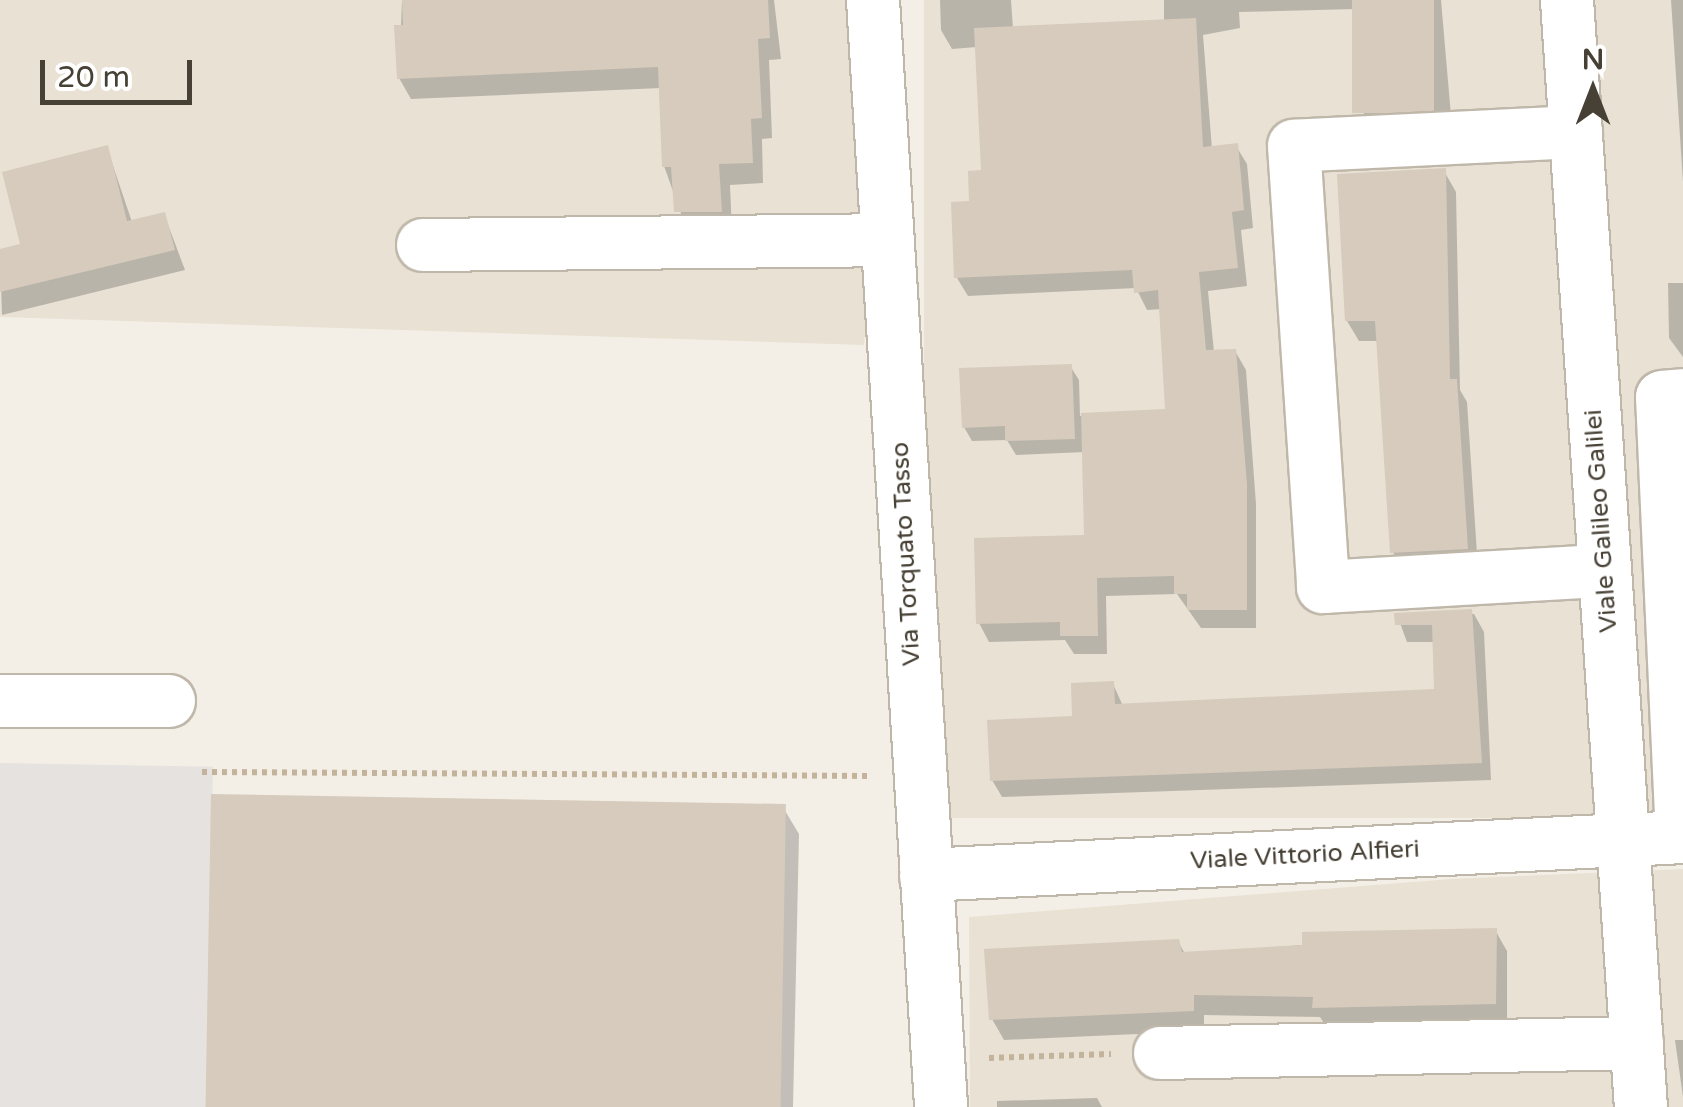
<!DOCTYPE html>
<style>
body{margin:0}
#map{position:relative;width:1683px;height:1107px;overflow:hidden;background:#f4efe6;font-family:"Varela Round",sans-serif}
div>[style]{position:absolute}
.residential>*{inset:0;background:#e8e1d4;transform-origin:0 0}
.parking>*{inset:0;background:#e5e2df;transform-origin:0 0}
.shadow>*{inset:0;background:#0003}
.building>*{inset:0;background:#d6cbbc;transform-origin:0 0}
.path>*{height:6px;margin-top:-3px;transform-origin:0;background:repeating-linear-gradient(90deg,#c2b39a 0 5px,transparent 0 10px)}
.roads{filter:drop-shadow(2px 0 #bfb7a9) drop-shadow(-2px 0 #bfb7a9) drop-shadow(0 2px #bfb7a9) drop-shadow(0 -2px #bfb7a9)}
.minor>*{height:52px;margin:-26px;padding:0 26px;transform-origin:26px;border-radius:26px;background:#fff}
span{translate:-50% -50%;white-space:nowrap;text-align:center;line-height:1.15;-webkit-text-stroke:8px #fff;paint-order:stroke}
.street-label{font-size:25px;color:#474035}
.north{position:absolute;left:1543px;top:40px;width:100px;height:100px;-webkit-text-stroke:8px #fff;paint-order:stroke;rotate:0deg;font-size:28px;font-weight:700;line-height:40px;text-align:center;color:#474035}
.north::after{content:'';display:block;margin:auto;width:35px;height:45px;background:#474035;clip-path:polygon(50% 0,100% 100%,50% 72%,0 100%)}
.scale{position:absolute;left:40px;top:60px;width:152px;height:45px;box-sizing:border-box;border:5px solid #474035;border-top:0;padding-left:12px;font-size:30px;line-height:35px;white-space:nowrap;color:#474035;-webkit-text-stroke:8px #fff;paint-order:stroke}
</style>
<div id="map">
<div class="residential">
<div style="clip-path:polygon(0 0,848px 0,870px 265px,864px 345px,0 317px)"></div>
<div style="left:924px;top:0;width:759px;height:818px"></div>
<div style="clip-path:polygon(1683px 869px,1683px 1107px,970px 1107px,969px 917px,1451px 879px)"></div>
</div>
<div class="parking">
<div style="left:0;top:763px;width:213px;height:344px;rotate:1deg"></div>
</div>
<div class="shadow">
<div style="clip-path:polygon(402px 0,774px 0,781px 59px,769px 60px,772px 138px,762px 139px,763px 183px,730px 185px,732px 232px,688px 233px,664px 166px,661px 88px,411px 99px,399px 78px)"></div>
<div style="clip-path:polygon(940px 0,1011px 0,1013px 29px,1164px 22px,1164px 0,1441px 0,1452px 127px,1374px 131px,1363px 112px,1355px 9px,1239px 12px,1240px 28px,1203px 35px,1212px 149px,1236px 146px,1247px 164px,1253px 228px,1241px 230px,1247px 286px,1208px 291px,1214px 352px,1235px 351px,1246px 370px,1256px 504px,1256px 628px,1201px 628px,1177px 594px,1106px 596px,1107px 654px,1074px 654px,1065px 640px,989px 642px,979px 623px,1087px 538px,1085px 452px,1016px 455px,1007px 440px,972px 441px,964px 427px,1070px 366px,1079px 380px,1080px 416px,1168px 412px,1162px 309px,1147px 310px,1136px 288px,968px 296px,957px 278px,984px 173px,977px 47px,952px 49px,941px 30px)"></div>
<div style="clip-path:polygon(1671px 0,1683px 0,1683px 182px)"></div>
<div style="clip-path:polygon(107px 148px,132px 222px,164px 214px,185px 270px,2px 315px,0 252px,23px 246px)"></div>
<div style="clip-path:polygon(1444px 171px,1456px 192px,1460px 390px,1467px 402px,1478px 569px,1405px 573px,1393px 552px,1378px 341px,1359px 341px,1347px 321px)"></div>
<div style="clip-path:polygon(1668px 283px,1683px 283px,1683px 357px,1669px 338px)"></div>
<div style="clip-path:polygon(1474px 614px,1484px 632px,1491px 780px,1002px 797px,992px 780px,1113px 684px,1123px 706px,1436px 692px,1435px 642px,1407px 642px,1397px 615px)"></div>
<div style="clip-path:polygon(784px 809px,799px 834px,793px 1107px,207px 1107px)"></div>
<div style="clip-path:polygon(1495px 930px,1507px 951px,1507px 1024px,1327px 1028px,1320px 1017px,1204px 1015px,1204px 1031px,1004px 1040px,992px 1019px,1178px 941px,1185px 954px)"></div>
<div style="clip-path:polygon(1675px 1040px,1683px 1040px,1683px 1097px)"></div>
<div style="clip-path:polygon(1097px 1098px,1102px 1107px,997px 1107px,997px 1101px)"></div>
</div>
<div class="building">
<div style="clip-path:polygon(402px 0,768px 0,770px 38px,758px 39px,762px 118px,751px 119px,753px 163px,719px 164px,722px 212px,674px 212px,671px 167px,662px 167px,658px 67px,397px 79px,394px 25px,403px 25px)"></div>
<div style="left:1352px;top:0;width:82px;height:113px"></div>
<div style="clip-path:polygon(1196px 18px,1203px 147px,1238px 143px,1244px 210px,1232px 212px,1238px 268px,1199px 272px,1206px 350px,1236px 349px,1247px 484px,1247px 610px,1187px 610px,1187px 594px,1174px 594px,1174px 576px,1097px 578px,1098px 636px,1060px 636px,1060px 622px,976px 624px,974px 538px,1084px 535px,1081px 413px,1165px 409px,1158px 290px,1134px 293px,1132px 270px,954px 278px,951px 202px,969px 201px,968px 171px,981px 170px,974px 28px)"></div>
<div style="clip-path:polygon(108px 145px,127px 221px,165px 212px,175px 250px,0 292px,0 249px,20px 244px,2px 172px)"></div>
<div style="clip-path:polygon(1446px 168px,1450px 379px,1457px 379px,1468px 549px,1390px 553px,1375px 321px,1345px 321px,1337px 174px)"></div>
<div style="clip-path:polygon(1072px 364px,1075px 439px,1005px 441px,1005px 426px,962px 428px,959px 368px)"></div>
<div style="clip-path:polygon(1472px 609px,1482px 763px,990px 781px,987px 720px,1072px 716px,1071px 683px,1114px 681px,1115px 704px,1434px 689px,1432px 625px,1395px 625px,1394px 613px)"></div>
<div style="left:211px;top:794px;width:575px;height:313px;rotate:1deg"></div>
<div style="clip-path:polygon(1497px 928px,1496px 1004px,1312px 1008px,1313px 997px,1194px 995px,1194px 1011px,989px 1020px,984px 949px,1179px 939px,1182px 952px,1302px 945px,1302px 932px)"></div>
</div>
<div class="path">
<div style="left:202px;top:772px;width:668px;rotate:0.34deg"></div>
<div style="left:989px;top:1058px;width:122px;rotate:-1.9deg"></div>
</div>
<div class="roads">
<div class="minor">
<div style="left:873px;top:0;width:1109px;rotate:86.48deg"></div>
<div style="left:1567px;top:0;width:1109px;rotate:86.18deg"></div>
<div style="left:1576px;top:132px;width:282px;rotate:177.2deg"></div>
<div style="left:1294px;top:146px;width:442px;rotate:86.2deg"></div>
<div style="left:1323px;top:587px;width:281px;rotate:-3.3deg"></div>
<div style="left:423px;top:245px;width:464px;rotate:-0.6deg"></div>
<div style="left:0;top:701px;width:169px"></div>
<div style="left:1682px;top:837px;width:440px;rotate:-92.6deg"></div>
<div style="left:1662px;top:397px;width:21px;rotate:-5deg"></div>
<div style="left:926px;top:875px;width:758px;rotate:-2.87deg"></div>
<div style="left:1160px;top:1053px;width:477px;rotate:-1.2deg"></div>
</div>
</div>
<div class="street-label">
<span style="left:1601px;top:521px;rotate:-94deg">Viale Galileo Galilei</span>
<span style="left:906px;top:554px;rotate:-93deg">Via Torquato Tasso</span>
<span style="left:1305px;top:855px;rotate:-3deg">Viale Vittorio Alfieri</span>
</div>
<div class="north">N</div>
<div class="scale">20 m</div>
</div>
